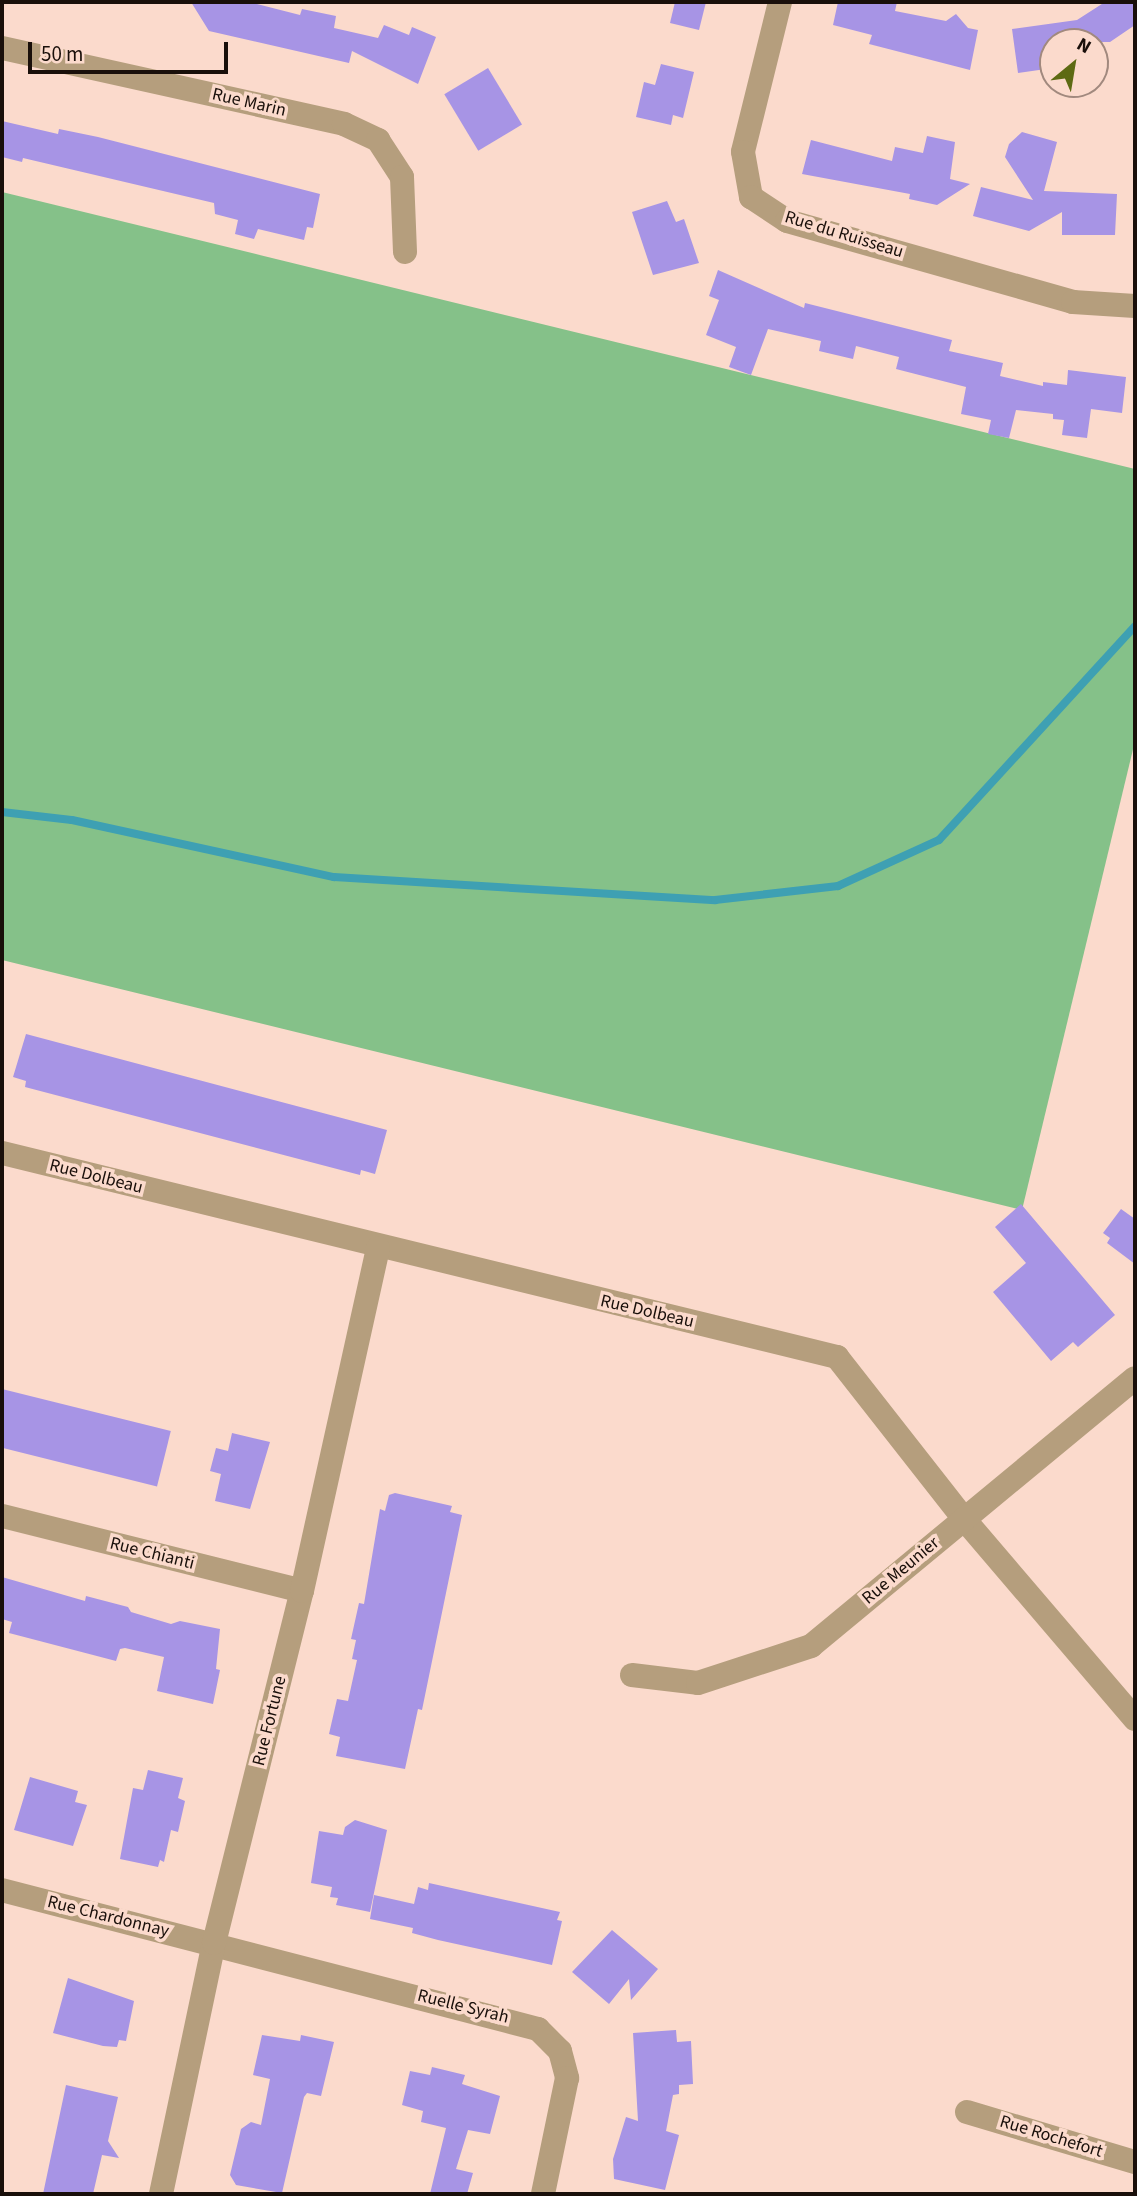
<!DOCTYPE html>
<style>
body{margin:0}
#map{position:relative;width:1137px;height:2196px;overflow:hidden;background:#fbdacc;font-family:"Source Sans 3",sans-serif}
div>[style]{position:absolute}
.green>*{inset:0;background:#85c189}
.stream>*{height:8px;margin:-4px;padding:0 4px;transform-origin:4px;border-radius:4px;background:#3ea0b3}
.building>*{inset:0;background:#a794e5;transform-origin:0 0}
.street>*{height:24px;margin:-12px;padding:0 12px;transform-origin:12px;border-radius:12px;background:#b59e7d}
span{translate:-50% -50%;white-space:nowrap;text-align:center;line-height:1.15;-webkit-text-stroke:7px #fbdacc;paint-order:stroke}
.street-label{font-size:18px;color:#190f0a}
.frame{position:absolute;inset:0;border:4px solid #190f0a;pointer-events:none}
.north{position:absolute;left:1039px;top:28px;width:70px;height:70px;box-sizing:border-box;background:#fbdacc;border:2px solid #a1897e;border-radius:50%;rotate:30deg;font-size:19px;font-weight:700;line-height:28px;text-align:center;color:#190f0a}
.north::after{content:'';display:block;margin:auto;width:24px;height:32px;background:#5d6a13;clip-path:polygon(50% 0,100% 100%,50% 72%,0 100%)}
.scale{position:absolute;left:28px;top:42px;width:200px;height:32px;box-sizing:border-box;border:4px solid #190f0a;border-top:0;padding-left:9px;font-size:21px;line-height:24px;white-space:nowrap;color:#190f0a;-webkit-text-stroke:5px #fbdacc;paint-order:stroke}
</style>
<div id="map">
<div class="green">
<div style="clip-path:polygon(2px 192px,1135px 469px,1135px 741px,1022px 1210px,2px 960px)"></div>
</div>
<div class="stream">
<div style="left:2px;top:812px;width:70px;rotate:6.5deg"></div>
<div style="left:72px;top:820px;width:268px;rotate:12.3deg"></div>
<div style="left:334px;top:877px;width:382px;rotate:3.5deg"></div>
<div style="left:715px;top:900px;width:124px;rotate:-6.5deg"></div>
<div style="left:838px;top:886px;width:111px;rotate:-24.5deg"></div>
<div style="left:939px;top:840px;width:290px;rotate:-47.5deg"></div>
</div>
<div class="building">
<div style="clip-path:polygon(191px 2px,249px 2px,300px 15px,302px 9px,336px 16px,334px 28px,378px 38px,384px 25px,409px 35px,412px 27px,436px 37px,418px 84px,352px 51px,349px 63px,209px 31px)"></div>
<div style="clip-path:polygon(675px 2px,706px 2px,699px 30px,670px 23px)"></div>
<div style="clip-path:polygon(838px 2px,897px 2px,895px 11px,946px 21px,956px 14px,968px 28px,978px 30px,970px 70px,869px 44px,872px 35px,833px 25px)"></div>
<div style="clip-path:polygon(1105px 2px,1135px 2px,1135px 25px,1110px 42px,1053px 42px,1053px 68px,1018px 73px,1012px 29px,1077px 20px)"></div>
<div style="clip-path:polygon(661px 64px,694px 72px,683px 118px,673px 115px,671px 125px,636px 117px,644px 82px,655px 85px)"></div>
<div style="left:488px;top:68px;width:66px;height:51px;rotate:59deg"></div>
<div style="clip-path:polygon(2px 121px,58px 134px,59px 129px,98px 137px,320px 194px,313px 228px,307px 227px,304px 240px,258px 229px,254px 239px,235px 234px,238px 220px,215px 214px,214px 203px,23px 158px,22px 162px,2px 157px)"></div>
<div style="clip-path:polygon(1022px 132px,1057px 142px,1044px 191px,1117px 194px,1115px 235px,1062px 235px,1062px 212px,1029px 231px,973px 216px,981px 187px,1033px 200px,1005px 157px,1009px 144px)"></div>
<div style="clip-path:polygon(927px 136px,955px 142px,950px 179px,970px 184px,937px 205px,909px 199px,910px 194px,802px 174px,811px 140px,892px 161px,895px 147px,923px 153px)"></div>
<div style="clip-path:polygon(667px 201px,676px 222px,684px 219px,699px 263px,653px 275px,632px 212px)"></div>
<div style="clip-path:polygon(718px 270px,804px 308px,805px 303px,952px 340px,949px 351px,1003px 363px,1000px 376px,1043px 386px,1043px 382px,1067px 385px,1068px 370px,1126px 377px,1122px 413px,1091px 409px,1087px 438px,1062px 435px,1064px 420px,1053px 419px,1053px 414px,1016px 410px,1009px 438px,988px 434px,991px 420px,961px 414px,966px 387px,896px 369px,899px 357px,856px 346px,853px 359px,819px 351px,821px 341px,768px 329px,751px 375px,729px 367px,736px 347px,706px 335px,719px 300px,709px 296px)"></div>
<div style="clip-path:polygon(26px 1034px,387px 1130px,375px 1174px,361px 1170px,360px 1175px,25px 1087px,26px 1081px,13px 1077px)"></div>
<div style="clip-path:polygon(1021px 1204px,1115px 1315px,1078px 1347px,1073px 1342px,1051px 1361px,993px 1292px,1026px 1263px,995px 1227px)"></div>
<div style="clip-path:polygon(1121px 1209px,1135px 1219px,1135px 1264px,1107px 1243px,1110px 1238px,1103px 1233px)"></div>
<div style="left:2px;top:1389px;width:174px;height:57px;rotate:14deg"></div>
<div style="clip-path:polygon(232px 1433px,270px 1442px,250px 1509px,215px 1501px,221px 1474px,210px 1471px,216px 1448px,228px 1451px)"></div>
<div style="clip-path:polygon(395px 1493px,452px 1506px,450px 1512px,462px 1515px,422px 1710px,418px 1709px,405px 1769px,336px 1756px,340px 1737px,329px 1734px,337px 1699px,348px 1701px,357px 1660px,352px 1659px,356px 1640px,351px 1639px,359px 1603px,364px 1604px,380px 1509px,385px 1511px,389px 1495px)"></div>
<div style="clip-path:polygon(2px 1577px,85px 1601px,86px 1596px,128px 1607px,131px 1612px,171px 1624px,180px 1621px,220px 1629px,216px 1669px,220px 1670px,213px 1704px,157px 1691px,164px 1657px,125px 1648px,120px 1649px,116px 1661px,9px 1633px,12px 1622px,2px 1619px)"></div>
<div style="clip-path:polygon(148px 1770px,183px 1778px,178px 1798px,185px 1801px,178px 1832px,171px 1830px,164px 1862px,160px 1860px,158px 1867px,120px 1859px,133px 1788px,143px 1790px)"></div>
<div style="clip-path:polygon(30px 1777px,78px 1791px,75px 1802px,87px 1805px,73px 1846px,14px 1830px)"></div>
<div style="clip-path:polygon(355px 1820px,387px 1830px,370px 1912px,336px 1905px,338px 1898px,330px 1897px,332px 1887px,311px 1883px,319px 1831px,343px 1835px,345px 1827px)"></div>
<div style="clip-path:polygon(429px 1883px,560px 1912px,557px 1920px,562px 1921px,552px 1965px,438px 1940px,412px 1933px,413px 1928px,370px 1919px,374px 1895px,414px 1904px,418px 1887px,428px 1890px)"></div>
<div style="clip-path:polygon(612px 1930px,658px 1969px,631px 2000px,629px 1979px,609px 2004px,572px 1972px)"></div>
<div style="clip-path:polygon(68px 1978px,134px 2001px,126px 2041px,119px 2040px,117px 2047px,103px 2046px,53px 2033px)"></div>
<div style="clip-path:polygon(676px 2030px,677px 2042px,691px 2041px,693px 2084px,679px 2085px,679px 2094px,673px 2095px,666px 2131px,679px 2135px,665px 2190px,614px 2179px,613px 2159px,626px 2117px,638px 2121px,633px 2033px)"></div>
<div style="clip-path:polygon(262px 2035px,300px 2041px,301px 2035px,334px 2042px,321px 2096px,307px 2093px,304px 2097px,282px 2193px,236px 2185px,230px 2175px,241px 2129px,251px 2122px,261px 2125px,270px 2079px,253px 2075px)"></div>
<div style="clip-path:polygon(432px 2067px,465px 2075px,462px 2084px,500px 2096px,490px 2134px,468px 2130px,456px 2169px,473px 2173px,467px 2194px,430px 2194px,446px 2128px,421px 2122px,423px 2111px,402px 2105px,410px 2071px,430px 2075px)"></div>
<div style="clip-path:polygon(66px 2085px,118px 2097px,108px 2141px,119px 2158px,102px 2155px,93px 2194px,43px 2194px)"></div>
</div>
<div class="street">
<div style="left:780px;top:2px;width:154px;rotate:103.9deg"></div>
<div style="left:743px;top:152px;width:46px;rotate:79.9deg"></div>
<div style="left:751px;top:197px;width:43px;rotate:33.7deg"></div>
<div style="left:787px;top:221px;width:297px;rotate:15.8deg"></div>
<div style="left:1073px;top:302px;width:62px;rotate:3.7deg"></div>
<div style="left:2px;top:48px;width:350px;rotate:12.5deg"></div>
<div style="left:344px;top:124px;width:38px;rotate:25deg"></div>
<div style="left:378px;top:140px;width:44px;rotate:57deg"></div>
<div style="left:402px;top:177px;width:75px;rotate:87.7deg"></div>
<div style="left:2px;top:1153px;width:860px;rotate:13.73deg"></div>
<div style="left:837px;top:1357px;width:206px;rotate:51.9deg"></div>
<div style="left:964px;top:1519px;width:263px;rotate:49.5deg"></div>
<div style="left:2px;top:1516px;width:309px;rotate:14deg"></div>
<div style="left:632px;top:1675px;width:66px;rotate:6.9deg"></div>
<div style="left:698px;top:1683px;width:119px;rotate:-18.1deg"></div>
<div style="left:811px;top:1646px;width:420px;rotate:-39.6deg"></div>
<div style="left:2px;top:1890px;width:554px;rotate:14.54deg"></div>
<div style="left:538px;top:2029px;width:31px;rotate:45deg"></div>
<div style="left:560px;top:2051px;width:28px;rotate:75deg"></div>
<div style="left:567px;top:2078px;width:118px;rotate:101.7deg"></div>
<div style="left:967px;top:2112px;width:175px;rotate:16.6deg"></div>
<div style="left:161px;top:2194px;width:257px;rotate:-78.1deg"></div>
<div style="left:214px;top:1943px;width:363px;rotate:-76deg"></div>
<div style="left:302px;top:1591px;width:351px;rotate:-77.5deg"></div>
</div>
<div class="street-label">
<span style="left:249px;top:103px;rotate:13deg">Rue Marin</span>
<span style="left:844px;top:235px;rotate:17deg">Rue du Ruisseau</span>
<span style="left:96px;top:1177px;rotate:14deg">Rue Dolbeau</span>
<span style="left:647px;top:1312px;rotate:13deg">Rue Dolbeau</span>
<span style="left:152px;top:1554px;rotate:14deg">Rue Chianti</span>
<span style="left:901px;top:1571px;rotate:-40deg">Rue Meunier</span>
<span style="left:270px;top:1721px;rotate:-76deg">Rue Fortune</span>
<span style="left:108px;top:1917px;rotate:14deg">Rue Chardonnay</span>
<span style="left:463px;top:2007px;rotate:14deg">Ruelle Syrah</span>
<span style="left:1051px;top:2137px;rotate:17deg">Rue Rochefort</span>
</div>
<div class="frame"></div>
<div class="north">N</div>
<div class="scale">50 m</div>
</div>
